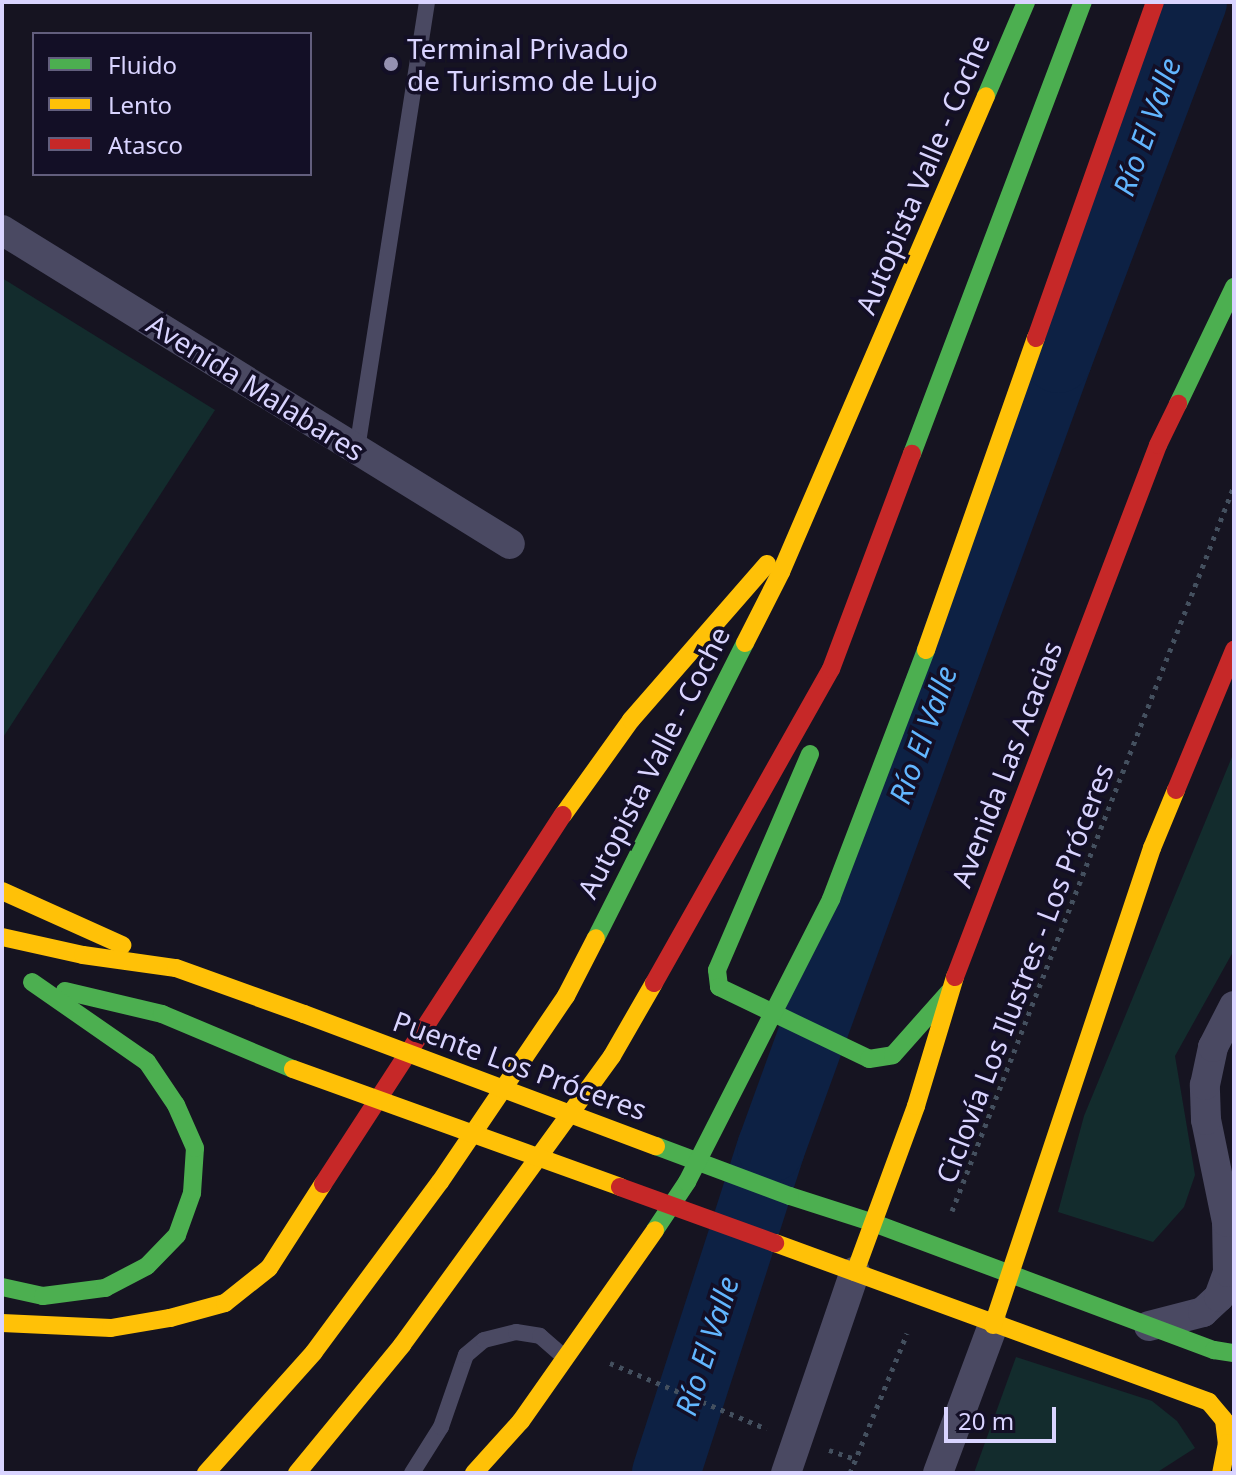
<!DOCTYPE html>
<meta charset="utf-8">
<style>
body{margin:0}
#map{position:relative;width:1236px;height:1475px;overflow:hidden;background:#161421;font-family:"Noto Sans",sans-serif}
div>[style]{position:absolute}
.green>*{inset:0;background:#132c2d}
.river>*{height:68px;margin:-34px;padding:0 34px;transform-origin:34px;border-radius:34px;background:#0d2144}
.path>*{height:5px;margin-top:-2.5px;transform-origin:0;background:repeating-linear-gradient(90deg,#44505f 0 4px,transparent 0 10px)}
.lane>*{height:16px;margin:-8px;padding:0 8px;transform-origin:8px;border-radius:8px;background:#4a4962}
.street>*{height:30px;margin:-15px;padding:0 15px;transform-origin:15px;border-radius:15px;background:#4a4962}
.fast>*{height:18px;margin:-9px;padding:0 9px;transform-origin:9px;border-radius:9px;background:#4caf50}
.slow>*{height:18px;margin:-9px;padding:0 9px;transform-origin:9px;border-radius:9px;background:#ffc107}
.jam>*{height:18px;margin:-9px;padding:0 9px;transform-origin:9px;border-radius:9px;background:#c62828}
.fast-bridge>*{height:18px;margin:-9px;padding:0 9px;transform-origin:9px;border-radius:9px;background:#4caf50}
.slow-bridge>*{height:18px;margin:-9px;padding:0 9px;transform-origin:9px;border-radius:9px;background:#ffc107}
.jam-bridge>*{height:18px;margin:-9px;padding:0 9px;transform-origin:9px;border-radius:9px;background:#c62828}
.dots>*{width:22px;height:22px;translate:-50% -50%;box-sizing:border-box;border:4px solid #130f26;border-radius:50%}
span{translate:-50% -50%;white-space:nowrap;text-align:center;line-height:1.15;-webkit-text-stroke:7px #130f26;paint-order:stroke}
.poi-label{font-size:28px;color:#d9d4ff}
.left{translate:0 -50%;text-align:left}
.street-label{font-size:28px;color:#d9d4ff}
.water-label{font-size:30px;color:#62b6ff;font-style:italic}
.frame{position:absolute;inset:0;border:4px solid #d9d4ff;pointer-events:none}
.legend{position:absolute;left:32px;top:32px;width:280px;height:144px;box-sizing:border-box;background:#130f26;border:2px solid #625e7d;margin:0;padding:10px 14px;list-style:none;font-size:24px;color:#d9d4ff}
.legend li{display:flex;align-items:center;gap:16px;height:40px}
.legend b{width:40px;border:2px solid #625e7d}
.scale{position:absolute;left:944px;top:1407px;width:112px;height:36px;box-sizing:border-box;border:4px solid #d9d4ff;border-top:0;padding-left:10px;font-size:24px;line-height:28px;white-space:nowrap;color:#d9d4ff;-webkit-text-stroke:6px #130f26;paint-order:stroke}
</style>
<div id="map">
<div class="green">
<div style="clip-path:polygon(2px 278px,215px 410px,2px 739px)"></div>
<div style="clip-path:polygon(1234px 752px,1234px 950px,1175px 1056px,1195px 1175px,1184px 1207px,1153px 1242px,1058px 1212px,1084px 1116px)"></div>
<div style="clip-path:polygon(1016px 1357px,1152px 1401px,1177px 1421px,1195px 1448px,1156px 1473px,974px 1473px)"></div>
</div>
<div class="river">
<div style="left:666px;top:1473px;width:342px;rotate:-72.1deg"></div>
<div style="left:771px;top:1148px;width:840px;rotate:-70.01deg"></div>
<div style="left:1058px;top:359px;width:382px;rotate:-69.3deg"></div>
</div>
<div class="path">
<div style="left:952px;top:1211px;width:778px;rotate:-68.75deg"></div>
<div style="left:610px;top:1363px;width:170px;rotate:22.8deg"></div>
<div style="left:829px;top:1450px;width:28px;rotate:19deg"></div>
<div style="left:850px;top:1473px;width:151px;rotate:-67.8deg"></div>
</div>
<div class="lane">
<div style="left:357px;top:449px;width:452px;rotate:-81.1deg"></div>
<div style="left:412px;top:1473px;width:54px;rotate:-57.8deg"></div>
<div style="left:441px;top:1427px;width:76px;rotate:-70.9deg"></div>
<div style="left:466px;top:1355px;width:23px;rotate:-40deg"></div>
<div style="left:484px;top:1340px;width:33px;rotate:-14deg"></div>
<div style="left:516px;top:1332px;width:24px;rotate:9deg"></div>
<div style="left:540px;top:1336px;width:30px;rotate:41deg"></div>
</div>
<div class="street">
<div style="left:2px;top:230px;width:597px;rotate:31.72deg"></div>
<div style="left:1149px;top:1326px;width:56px;rotate:-14.5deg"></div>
<div style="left:1203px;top:1312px;width:22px;rotate:-43deg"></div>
<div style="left:1219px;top:1297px;width:27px;rotate:-70deg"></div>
<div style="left:1228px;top:1272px;width:50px;rotate:-91.1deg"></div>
<div style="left:1227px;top:1222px;width:104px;rotate:-101.6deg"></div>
<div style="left:1206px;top:1120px;width:35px;rotate:-92deg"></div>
<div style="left:1205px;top:1085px;width:39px;rotate:-78deg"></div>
<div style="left:1213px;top:1047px;width:46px;rotate:-62.9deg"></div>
<div style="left:786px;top:1473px;width:213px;rotate:-71.1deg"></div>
<div style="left:938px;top:1473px;width:158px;rotate:-69.6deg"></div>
</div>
<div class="fast">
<div style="left:986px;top:96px;width:102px;rotate:-66.9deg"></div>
<div style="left:1178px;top:404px;width:130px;rotate:-64.4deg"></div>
<div style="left:912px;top:454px;width:483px;rotate:-69.3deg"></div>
<div style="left:810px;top:754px;width:235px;rotate:113.3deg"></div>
<div style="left:717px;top:970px;width:17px;rotate:83deg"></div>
<div style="left:719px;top:987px;width:166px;rotate:25.6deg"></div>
<div style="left:869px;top:1059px;width:24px;rotate:-9deg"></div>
<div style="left:893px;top:1055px;width:84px;rotate:-48.4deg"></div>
<div style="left:596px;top:938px;width:330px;rotate:-63.2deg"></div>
<div style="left:65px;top:991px;width:100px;rotate:13.3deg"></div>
<div style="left:162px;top:1014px;width:142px;rotate:22.8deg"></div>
<div style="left:790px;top:1196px;width:85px;rotate:17.8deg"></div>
<div style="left:871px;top:1222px;width:366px;rotate:20.5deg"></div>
<div style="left:1214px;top:1350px;width:20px;rotate:9deg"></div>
<div style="left:2px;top:1287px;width:42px;rotate:12.4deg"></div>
<div style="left:43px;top:1296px;width:63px;rotate:-7.4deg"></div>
<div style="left:105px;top:1288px;width:47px;rotate:-27.6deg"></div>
<div style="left:147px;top:1266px;width:43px;rotate:-45.9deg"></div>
<div style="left:177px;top:1235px;width:45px;rotate:-70.3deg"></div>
<div style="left:192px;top:1193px;width:45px;rotate:-86.2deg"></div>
<div style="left:195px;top:1148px;width:47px;rotate:-113.8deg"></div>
<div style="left:176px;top:1105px;width:52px;rotate:-124deg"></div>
<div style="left:147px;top:1062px;width:140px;rotate:-145.2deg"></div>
</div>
<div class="slow">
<div style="left:745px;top:643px;width:80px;rotate:-63.1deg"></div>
<div style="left:781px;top:572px;width:518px;rotate:-66.7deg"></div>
<div style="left:563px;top:815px;width:117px;rotate:-54.4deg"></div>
<div style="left:631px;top:720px;width:207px;rotate:-48.9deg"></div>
<div style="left:2px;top:891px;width:132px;rotate:24.2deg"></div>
<div style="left:2px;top:937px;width:83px;rotate:12.5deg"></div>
<div style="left:83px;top:955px;width:94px;rotate:8deg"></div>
<div style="left:176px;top:968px;width:136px;rotate:19.8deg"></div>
<div style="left:775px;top:1243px;width:462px;rotate:20.1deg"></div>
<div style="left:1209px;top:1402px;width:23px;rotate:50deg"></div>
<div style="left:1224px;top:1420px;width:23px;rotate:83deg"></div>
<div style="left:1227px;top:1443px;width:31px;rotate:101deg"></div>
<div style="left:855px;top:1272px;width:177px;rotate:-69.8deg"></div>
<div style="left:916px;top:1106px;width:135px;rotate:-73.2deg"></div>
<div style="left:2px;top:1323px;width:109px;rotate:2.6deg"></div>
<div style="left:111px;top:1328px;width:60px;rotate:-9.6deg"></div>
<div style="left:170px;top:1318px;width:57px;rotate:-15.3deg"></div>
<div style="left:225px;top:1303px;width:56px;rotate:-38.5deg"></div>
<div style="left:269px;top:1268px;width:100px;rotate:-57.3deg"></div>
<div style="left:993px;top:1325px;width:503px;rotate:-71.57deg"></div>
<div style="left:1152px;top:848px;width:63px;rotate:-67.5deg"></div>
<div style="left:206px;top:1473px;width:162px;rotate:-48.2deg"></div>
<div style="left:314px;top:1352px;width:212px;rotate:-53.5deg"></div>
<div style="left:440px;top:1182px;width:225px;rotate:-55.9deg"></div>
<div style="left:566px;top:996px;width:65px;rotate:-62.7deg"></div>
<div style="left:297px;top:1473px;width:166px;rotate:-50.6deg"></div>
<div style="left:402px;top:1345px;width:357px;rotate:-54deg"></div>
<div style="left:612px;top:1056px;width:84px;rotate:-60.1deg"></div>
</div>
<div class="jam">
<div style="left:1176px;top:790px;width:152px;rotate:-67.5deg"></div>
<div style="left:955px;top:977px;width:569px;rotate:-69.11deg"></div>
<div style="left:1158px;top:445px;width:46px;rotate:-64deg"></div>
<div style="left:654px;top:983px;width:360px;rotate:-60.6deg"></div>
<div style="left:831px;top:669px;width:230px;rotate:-69.4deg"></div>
<div style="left:323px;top:1184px;width:440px;rotate:-57deg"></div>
</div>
<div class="fast-bridge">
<div style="left:656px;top:1146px;width:143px;rotate:20.5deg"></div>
<div style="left:655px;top:1230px;width:58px;rotate:-56.3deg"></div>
<div style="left:687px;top:1182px;width:318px;rotate:-63deg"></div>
<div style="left:831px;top:899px;width:267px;rotate:-69.1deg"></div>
</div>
<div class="slow-bridge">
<div style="left:926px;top:650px;width:331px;rotate:-70.6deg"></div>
<div style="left:304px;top:1014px;width:376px;rotate:20.6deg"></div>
<div style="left:293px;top:1069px;width:348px;rotate:19.8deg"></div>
<div style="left:474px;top:1473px;width:70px;rotate:-47.9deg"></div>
<div style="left:521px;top:1421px;width:233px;rotate:-54.9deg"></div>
</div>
<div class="jam-bridge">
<div style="left:1036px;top:338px;width:356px;rotate:-70.5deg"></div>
<div style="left:620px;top:1187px;width:165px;rotate:19.9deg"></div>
</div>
<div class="dots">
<div style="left:391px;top:64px;background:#9591b1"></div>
</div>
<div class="poi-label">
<span class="left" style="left:407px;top:64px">Terminal Privado<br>de Turismo de Lujo</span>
</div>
<div class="street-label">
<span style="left:922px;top:174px;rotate:-67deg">Autopista Valle - Coche</span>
<span style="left:256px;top:387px;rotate:32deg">Avenida Malabares</span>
<span style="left:653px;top:762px;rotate:-63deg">Autopista Valle - Coche</span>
<span style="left:1006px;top:764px;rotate:-69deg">Avenida Las Acacias</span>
<span style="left:1024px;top:973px;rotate:-69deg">Ciclovía Los Ilustres - Los Próceres</span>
<span style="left:520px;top:1065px;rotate:20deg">Puente Los Próceres</span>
</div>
<div class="water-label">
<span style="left:1147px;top:127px;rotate:-70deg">Río El Valle</span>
<span style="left:923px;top:735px;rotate:-70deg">Río El Valle</span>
<span style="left:707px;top:1346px;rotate:-72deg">Río El Valle</span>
</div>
<div class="frame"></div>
<ul class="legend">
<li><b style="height:10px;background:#4caf50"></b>Fluido</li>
<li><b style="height:10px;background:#ffc107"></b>Lento</li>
<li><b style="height:10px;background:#c62828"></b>Atasco</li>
</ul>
<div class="scale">20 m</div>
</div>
